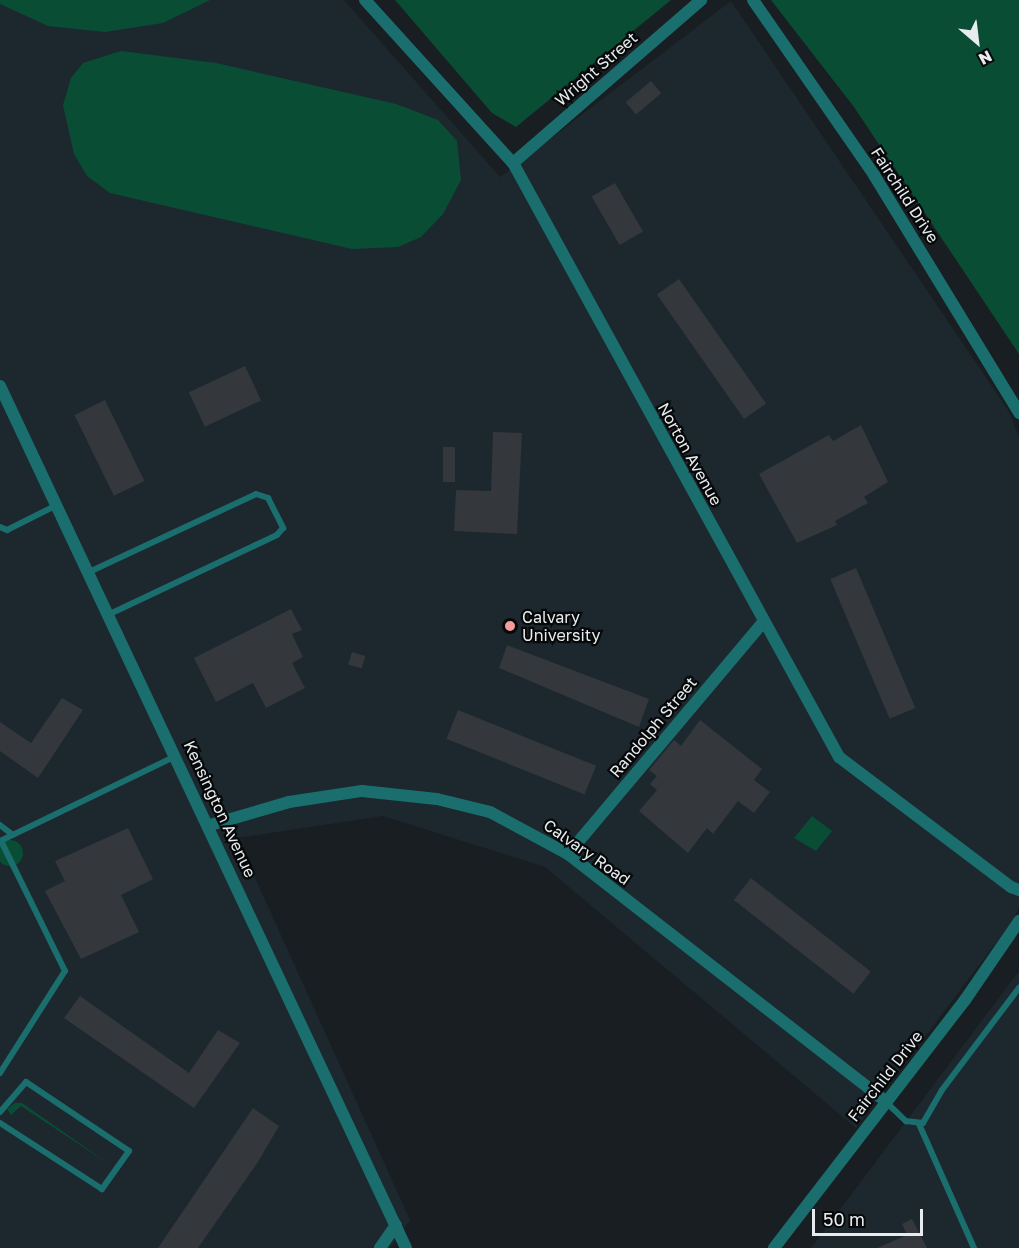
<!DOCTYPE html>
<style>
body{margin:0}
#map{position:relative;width:1019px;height:1248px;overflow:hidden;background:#181e21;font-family:"Golos Text",sans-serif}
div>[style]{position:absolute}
.built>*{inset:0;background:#1c282e}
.green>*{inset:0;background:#0a4d35}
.round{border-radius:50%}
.building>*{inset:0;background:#34373c;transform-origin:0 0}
.lane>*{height:6px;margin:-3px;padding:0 3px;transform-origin:3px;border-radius:3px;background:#1a6f6e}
.street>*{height:12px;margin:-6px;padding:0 6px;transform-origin:6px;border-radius:6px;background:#1a6f6e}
.dots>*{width:16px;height:16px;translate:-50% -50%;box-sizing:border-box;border:3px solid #060809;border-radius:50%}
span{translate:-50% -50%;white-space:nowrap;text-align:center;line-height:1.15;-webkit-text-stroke:4.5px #060809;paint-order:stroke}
.street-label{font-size:16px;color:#e8ecee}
.poi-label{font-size:16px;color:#e8ecee}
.left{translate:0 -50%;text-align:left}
.north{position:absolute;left:947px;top:12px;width:60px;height:60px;-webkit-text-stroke:4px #060809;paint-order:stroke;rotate:152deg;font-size:16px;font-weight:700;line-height:24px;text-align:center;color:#e8ecee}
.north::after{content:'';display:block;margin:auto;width:21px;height:27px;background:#e8ecee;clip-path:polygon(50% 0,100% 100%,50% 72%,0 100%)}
.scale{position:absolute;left:812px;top:1209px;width:111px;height:27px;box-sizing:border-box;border:3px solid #e8ecee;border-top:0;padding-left:8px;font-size:18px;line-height:21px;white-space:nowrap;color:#e8ecee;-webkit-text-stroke:4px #060809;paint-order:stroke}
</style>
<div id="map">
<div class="built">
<div style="clip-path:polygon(0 0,344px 0,500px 177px,731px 1px,1008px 410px,1019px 436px,1019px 906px,1014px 919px,856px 1128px,545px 867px,383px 816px,237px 838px,410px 1220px,390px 1248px,0 1248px)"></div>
<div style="clip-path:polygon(1019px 971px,1019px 1248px,811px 1248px)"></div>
</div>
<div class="green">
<div style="clip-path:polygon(0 0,210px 0,163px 23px,105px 32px,48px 26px,0 4px)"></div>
<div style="clip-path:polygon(395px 0,671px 0,516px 127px,492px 113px)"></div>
<div style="clip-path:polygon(771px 0,1019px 0,1019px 354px,854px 107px)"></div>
<div style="clip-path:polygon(121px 51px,216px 63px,396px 104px,438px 120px,457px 141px,461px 180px,443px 214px,421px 237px,398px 247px,352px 249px,110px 193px,87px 176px,74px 154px,63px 105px,71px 78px,83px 63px)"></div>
<div style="clip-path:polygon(812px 816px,832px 831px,816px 851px,794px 838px)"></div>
<div class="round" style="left:-3px;top:840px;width:26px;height:26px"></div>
<div style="clip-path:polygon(15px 1103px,22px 1103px,112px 1166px,21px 1106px,11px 1115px,7px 1109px)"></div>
</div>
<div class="building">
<div style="left:651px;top:81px;width:16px;height:33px;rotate:50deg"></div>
<div style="left:615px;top:183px;width:56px;height:27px;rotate:60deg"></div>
<div style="left:679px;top:279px;width:152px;height:27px;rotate:55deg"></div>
<div style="left:245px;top:366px;width:38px;height:62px;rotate:65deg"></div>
<div style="left:105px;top:400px;width:90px;height:34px;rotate:64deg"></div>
<div style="clip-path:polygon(861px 425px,888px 482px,864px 497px,868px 503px,835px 521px,837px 525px,797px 543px,759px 474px,829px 435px,833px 441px)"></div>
<div style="clip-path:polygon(493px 432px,522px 433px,517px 534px,454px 531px,456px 490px,491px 491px)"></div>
<div style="left:443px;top:447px;width:12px;height:35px"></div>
<div style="left:856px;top:568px;width:152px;height:28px;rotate:67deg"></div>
<div style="clip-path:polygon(291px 609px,302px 630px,292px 634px,303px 657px,292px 663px,305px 688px,266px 708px,253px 683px,216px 702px,194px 658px)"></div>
<div style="clip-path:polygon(507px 645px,649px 699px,639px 727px,499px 668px)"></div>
<div style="left:352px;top:652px;width:14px;height:13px;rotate:17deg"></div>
<div style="clip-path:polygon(62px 698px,83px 710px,38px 778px,0 751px,0 722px,31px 743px)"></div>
<div style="left:458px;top:710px;width:149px;height:31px;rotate:22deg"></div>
<div style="clip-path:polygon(700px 720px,762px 769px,754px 780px,770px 792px,754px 813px,738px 801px,713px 834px,707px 828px,688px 853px,639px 811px,657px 790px,650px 784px,657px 776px,649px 770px,674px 740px,681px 746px)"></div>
<div style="clip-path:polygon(128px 828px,153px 879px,121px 895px,139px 932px,81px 959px,45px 891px,65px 881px,55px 861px)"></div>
<div style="left:751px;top:878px;width:152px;height:28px;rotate:38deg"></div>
<div style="clip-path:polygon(80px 996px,189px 1073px,218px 1030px,240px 1043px,194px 1108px,64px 1018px)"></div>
<div style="clip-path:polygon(253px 1108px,279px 1126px,258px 1162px,198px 1248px,158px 1248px)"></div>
<div style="clip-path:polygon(912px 1219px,927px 1248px,877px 1248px,907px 1235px,902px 1224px)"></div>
</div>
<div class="lane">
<div style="left:0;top:527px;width:8px;rotate:23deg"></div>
<div style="left:7px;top:530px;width:56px;rotate:-26.6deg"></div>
<div style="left:89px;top:572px;width:184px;rotate:-25deg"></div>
<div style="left:256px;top:494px;width:13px;rotate:18deg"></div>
<div style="left:268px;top:498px;width:34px;rotate:63deg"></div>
<div style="left:283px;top:528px;width:9px;rotate:131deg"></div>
<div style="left:277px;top:535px;width:185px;rotate:154.7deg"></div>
<div style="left:0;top:825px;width:16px;rotate:38deg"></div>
<div style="left:0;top:841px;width:195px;rotate:-25.8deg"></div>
<div style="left:0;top:1073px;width:121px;rotate:-57.5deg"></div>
<div style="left:65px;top:971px;width:145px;rotate:-116.2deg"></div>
<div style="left:886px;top:1102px;width:28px;rotate:44deg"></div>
<div style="left:906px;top:1121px;width:17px;rotate:7deg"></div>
<div style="left:923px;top:1123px;width:38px;rotate:-60deg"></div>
<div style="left:942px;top:1090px;width:128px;rotate:-53deg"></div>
<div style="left:0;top:1112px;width:40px;rotate:-49deg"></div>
<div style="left:26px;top:1082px;width:124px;rotate:33.8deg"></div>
<div style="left:129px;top:1151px;width:47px;rotate:125.4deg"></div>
<div style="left:102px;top:1189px;width:121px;rotate:-147.1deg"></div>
<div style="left:919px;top:1124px;width:136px;rotate:66.1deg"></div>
</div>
<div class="street">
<div style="left:365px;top:0;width:220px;rotate:47.8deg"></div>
<div style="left:513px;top:163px;width:678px;rotate:61.24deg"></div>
<div style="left:839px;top:757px;width:216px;rotate:37.1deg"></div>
<div style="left:1011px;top:887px;width:9px;rotate:21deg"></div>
<div style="left:753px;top:0;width:213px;rotate:55.3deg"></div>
<div style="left:874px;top:175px;width:279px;rotate:58.6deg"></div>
<div style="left:513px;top:163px;width:249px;rotate:-40.9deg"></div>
<div style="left:0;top:386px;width:953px;rotate:64.78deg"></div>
<div style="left:210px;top:825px;width:82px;rotate:-16.2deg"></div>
<div style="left:289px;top:802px;width:74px;rotate:-8.6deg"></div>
<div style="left:362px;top:791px;width:75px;rotate:6.1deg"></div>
<div style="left:437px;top:799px;width:55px;rotate:13.8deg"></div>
<div style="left:490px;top:812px;width:89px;rotate:28.3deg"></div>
<div style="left:568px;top:854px;width:403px;rotate:37.9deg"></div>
<div style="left:568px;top:854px;width:304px;rotate:-49.9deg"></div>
<div style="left:380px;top:1248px;width:28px;rotate:-55deg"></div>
<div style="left:774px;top:1248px;width:313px;rotate:-52.4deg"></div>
<div style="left:965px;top:1000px;width:96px;rotate:-55.6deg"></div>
</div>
<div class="dots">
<div style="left:510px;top:626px;background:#f59b9a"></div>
</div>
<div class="street-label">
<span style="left:596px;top:69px;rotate:-41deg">Wright Street</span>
<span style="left:905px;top:195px;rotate:57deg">Fairchild Drive</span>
<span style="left:690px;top:454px;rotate:61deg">Norton Avenue</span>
<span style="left:653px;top:727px;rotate:-50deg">Randolph Street</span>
<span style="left:220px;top:809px;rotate:65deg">Kensington Avenue</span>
<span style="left:587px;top:852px;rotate:35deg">Calvary Road</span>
<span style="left:885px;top:1076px;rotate:-52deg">Fairchild Drive</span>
</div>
<div class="poi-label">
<span class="left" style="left:522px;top:626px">Calvary<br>University</span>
</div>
<div class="north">N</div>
<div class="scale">50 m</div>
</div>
